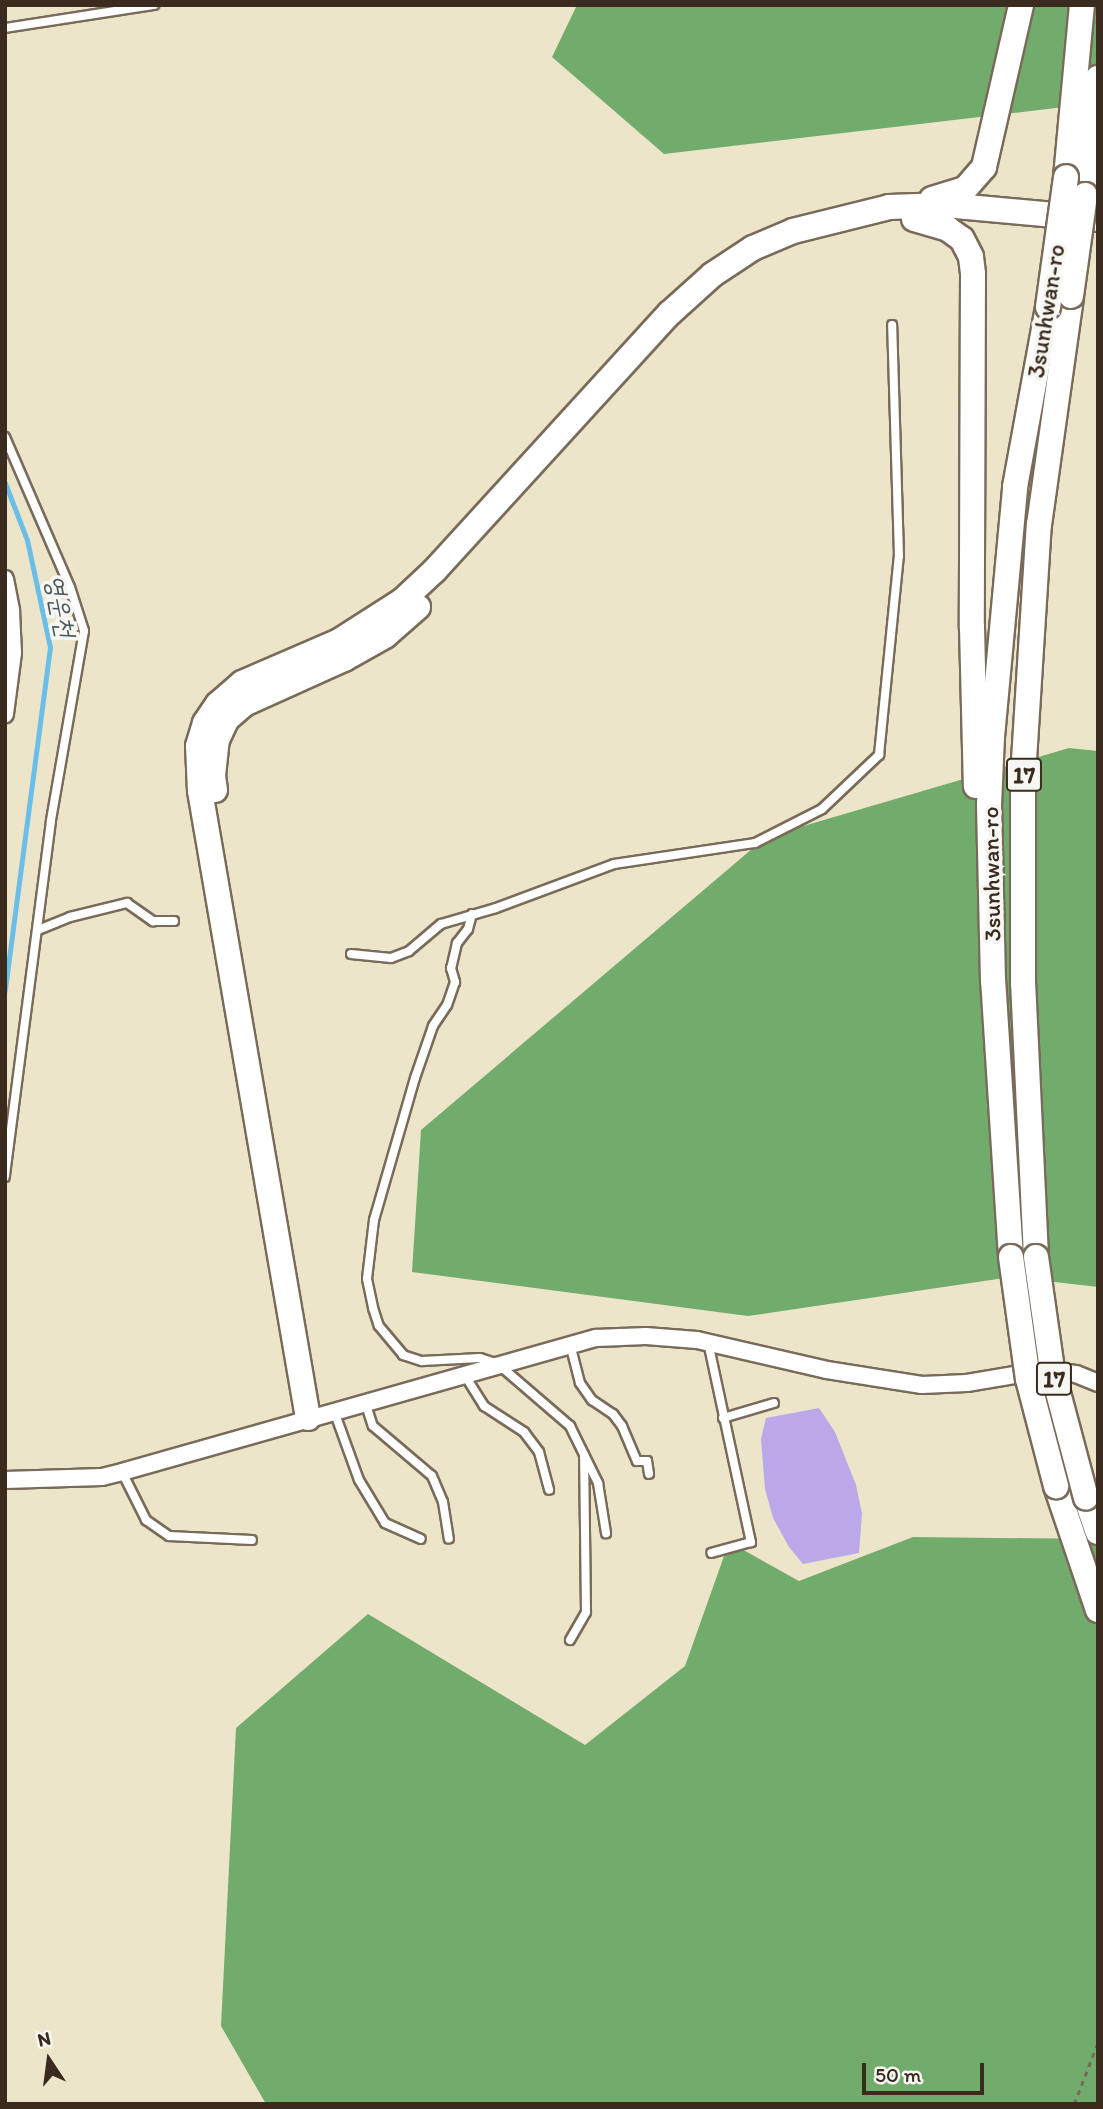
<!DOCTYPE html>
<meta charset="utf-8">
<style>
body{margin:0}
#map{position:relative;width:1103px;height:2109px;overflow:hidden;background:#ede5c9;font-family:Itim,"Poor Story",sans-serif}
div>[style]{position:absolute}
.forest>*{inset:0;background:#72ac6c}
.stream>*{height:5px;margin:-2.5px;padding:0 2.5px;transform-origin:2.5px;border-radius:2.5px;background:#6bbee7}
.building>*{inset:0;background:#bba8e9}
.path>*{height:2.5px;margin-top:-1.25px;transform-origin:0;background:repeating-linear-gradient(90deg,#796b5a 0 5px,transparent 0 10px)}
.roads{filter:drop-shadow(2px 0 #796b5a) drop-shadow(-2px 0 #796b5a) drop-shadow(0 2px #796b5a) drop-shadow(0 -2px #796b5a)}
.service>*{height:8px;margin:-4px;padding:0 4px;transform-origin:4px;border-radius:4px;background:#fff}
.minor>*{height:16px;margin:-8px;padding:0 8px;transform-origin:8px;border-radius:8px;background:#fff}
.trunk>*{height:24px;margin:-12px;padding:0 12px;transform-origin:12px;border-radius:12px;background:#fff}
.bridges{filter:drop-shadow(2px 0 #796b5a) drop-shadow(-2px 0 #796b5a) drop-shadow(0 2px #796b5a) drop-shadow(0 -2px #796b5a)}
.trunk-bridge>*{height:24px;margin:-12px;padding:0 12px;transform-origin:12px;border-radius:12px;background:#fff}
span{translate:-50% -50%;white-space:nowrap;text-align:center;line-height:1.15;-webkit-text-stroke:7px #f6f6f2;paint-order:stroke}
.shield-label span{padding:2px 5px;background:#f6f6f2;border:2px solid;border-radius:5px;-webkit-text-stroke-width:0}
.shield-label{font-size:23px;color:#3b2a1e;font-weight:700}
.street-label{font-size:24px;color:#3b2a1e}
.water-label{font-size:26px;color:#49565a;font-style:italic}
.frame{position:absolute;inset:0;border:7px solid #3b2a1e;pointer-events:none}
.north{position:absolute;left:14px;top:2025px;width:70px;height:70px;-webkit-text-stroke:5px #f6f6f2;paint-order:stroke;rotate:347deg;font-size:19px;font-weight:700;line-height:28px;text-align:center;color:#3b2a1e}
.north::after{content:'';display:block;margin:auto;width:24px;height:32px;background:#3b2a1e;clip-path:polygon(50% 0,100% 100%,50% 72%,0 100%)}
.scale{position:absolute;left:862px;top:2063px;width:122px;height:32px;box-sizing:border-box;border:4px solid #3b2a1e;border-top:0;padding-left:9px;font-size:21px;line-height:24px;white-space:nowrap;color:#3b2a1e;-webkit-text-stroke:5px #f6f6f2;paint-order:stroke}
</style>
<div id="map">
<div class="forest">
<div style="clip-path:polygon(577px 5px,1098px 5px,1098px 103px,664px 154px,552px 57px)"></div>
<div style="clip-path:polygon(1069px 748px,1098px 751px,1098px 1287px,1011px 1277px,748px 1316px,412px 1272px,421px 1130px,766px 837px)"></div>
<div style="clip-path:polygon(913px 1537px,1098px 1539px,1098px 2104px,266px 2104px,221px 2026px,236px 1728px,368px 1614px,585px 1745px,685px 1666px,729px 1542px,799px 1581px)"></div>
</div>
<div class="stream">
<div style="left:5px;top:483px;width:61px;rotate:68.9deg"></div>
<div style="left:27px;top:540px;width:109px;rotate:77.9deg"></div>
<div style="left:50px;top:647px;width:347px;rotate:97.5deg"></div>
</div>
<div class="building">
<div style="clip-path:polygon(819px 1408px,835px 1432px,856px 1485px,862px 1514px,859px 1553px,803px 1564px,789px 1547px,773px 1518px,765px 1489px,761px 1439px,766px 1418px)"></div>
</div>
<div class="path">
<div style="left:1074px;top:2104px;width:66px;rotate:-68.8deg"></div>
</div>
<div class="roads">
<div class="service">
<div style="left:5px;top:28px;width:151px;rotate:-8.8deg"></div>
<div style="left:5px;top:437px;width:163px;rotate:66.6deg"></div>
<div style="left:70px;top:587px;width:46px;rotate:72.3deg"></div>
<div style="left:84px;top:631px;width:193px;rotate:99.9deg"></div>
<div style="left:51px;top:821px;width:359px;rotate:97.4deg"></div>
<div style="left:472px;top:914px;width:16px;rotate:105deg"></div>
<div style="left:468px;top:929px;width:18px;rotate:128deg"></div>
<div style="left:457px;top:943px;width:26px;rotate:103deg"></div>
<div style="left:451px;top:968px;width:15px;rotate:74deg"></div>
<div style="left:455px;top:982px;width:24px;rotate:109deg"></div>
<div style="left:447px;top:1005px;width:25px;rotate:124deg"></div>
<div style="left:433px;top:1026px;width:55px;rotate:109.1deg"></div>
<div style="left:415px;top:1078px;width:148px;rotate:106.1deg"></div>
<div style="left:374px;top:1220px;width:59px;rotate:96.8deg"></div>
<div style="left:367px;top:1279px;width:30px;rotate:78deg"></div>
<div style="left:373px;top:1308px;width:19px;rotate:72deg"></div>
<div style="left:379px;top:1326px;width:38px;rotate:50deg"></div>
<div style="left:403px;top:1355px;width:20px;rotate:18deg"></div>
<div style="left:422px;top:1361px;width:58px;rotate:-3deg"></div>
<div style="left:480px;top:1358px;width:19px;rotate:18deg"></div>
<div style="left:498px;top:1364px;width:95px;rotate:40.7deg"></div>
<div style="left:570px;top:1426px;width:64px;rotate:63.8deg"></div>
<div style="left:598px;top:1483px;width:51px;rotate:80.9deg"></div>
<div style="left:38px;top:930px;width:35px;rotate:-22deg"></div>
<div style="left:70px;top:917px;width:59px;rotate:-13.8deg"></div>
<div style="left:127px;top:903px;width:32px;rotate:35deg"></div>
<div style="left:153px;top:921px;width:21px"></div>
<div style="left:351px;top:954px;width:40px;rotate:5.7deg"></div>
<div style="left:391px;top:958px;width:19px;rotate:-21deg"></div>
<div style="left:409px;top:951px;width:42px;rotate:-40.2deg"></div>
<div style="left:441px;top:924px;width:57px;rotate:-16.2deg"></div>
<div style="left:496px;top:908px;width:126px;rotate:-20.4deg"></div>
<div style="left:614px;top:864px;width:143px;rotate:-8.5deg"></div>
<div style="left:755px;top:843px;width:75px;rotate:-26.9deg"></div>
<div style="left:822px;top:809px;width:79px;rotate:-43.5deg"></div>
<div style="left:879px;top:755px;width:200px;rotate:-84.3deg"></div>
<div style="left:899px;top:556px;width:231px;rotate:-91.7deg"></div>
<div style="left:708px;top:1342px;width:205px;rotate:77.9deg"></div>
<div style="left:751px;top:1542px;width:41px;rotate:164.6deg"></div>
<div style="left:570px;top:1344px;width:40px;rotate:75.6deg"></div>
<div style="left:580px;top:1383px;width:21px;rotate:55deg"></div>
<div style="left:592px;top:1400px;width:25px;rotate:34deg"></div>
<div style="left:613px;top:1414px;width:15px;rotate:53deg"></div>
<div style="left:622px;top:1426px;width:38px;rotate:67deg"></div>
<div style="left:637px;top:1461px;width:10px"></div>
<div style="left:647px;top:1461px;width:13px;rotate:81deg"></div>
<div style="left:464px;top:1374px;width:38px;rotate:58deg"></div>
<div style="left:484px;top:1406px;width:48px;rotate:33deg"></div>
<div style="left:524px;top:1432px;width:25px;rotate:53deg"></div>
<div style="left:539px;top:1452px;width:39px;rotate:75deg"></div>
<div style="left:365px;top:1402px;width:25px;rotate:72deg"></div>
<div style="left:373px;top:1426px;width:77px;rotate:40.3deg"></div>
<div style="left:432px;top:1476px;width:28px;rotate:67deg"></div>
<div style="left:443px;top:1502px;width:37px;rotate:81deg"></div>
<div style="left:334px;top:1411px;width:73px;rotate:70.1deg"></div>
<div style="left:359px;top:1480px;width:50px;rotate:58.8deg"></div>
<div style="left:385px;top:1523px;width:39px;rotate:24deg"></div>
<div style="left:723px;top:1418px;width:53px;rotate:-16.4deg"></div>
<div style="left:122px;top:1472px;width:54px;rotate:63.4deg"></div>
<div style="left:146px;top:1520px;width:28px;rotate:35deg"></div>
<div style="left:169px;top:1536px;width:83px;rotate:2.8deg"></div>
<div style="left:570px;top:1640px;width:32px;rotate:-60deg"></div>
<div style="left:586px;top:1612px;width:157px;rotate:-90.7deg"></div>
</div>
<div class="minor">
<div style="left:5px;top:579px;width:33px;rotate:79deg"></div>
<div style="left:11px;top:611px;width:42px;rotate:87.3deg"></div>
<div style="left:13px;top:653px;width:62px;rotate:97.5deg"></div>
<div style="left:5px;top:1480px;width:97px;rotate:-1.8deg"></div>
<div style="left:102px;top:1477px;width:21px;rotate:-14deg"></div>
<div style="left:122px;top:1472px;width:493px;rotate:-15.8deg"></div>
<div style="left:596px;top:1338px;width:50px;rotate:-2.3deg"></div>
<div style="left:646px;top:1336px;width:51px;rotate:4.5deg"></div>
<div style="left:697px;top:1340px;width:133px;rotate:13deg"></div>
<div style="left:827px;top:1370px;width:96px;rotate:9deg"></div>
<div style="left:922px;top:1385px;width:45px;rotate:-2.5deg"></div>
<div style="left:967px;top:1383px;width:78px;rotate:-9.6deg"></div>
<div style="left:1044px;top:1370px;width:32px;rotate:7deg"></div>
<div style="left:1076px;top:1374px;width:24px;rotate:22deg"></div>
</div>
<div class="trunk">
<div style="left:1066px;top:177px;width:173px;rotate:-84.7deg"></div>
<div style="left:1085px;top:195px;width:118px;rotate:-83.7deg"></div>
<div style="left:932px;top:199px;width:34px;rotate:-17deg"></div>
<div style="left:965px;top:189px;width:29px;rotate:-49deg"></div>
<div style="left:984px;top:167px;width:166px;rotate:-77.1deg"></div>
<div style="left:914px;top:219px;width:35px;rotate:16deg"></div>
<div style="left:948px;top:229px;width:17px;rotate:36deg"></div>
<div style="left:962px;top:239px;width:20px;rotate:63deg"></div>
<div style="left:971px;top:257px;width:17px;rotate:83deg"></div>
<div style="left:973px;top:274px;width:353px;rotate:90.2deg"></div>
<div style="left:972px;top:627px;width:159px;rotate:88.6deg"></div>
<div style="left:215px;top:790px;width:14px;rotate:-98deg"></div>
<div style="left:213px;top:776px;width:36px;rotate:-84deg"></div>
<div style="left:217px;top:740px;width:23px;rotate:-65deg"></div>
<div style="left:227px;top:719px;width:23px;rotate:-41deg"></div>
<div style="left:244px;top:704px;width:110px;rotate:-24.2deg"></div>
<div style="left:344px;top:659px;width:47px;rotate:-29.3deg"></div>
<div style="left:385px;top:636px;width:44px;rotate:-41.3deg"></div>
<div style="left:1011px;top:1257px;width:277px;rotate:-93.7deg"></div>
<div style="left:993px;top:981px;width:176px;rotate:-91.3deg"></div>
<div style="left:989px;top:805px;width:68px;rotate:-87.5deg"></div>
<div style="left:992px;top:737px;width:251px;rotate:-84.7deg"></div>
<div style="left:1015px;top:487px;width:183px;rotate:-79.6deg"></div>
<div style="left:1036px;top:1257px;width:274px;rotate:-92.7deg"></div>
<div style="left:1023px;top:983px;width:207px;rotate:-90deg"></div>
<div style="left:1023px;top:776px;width:252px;rotate:-86.4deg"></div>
<div style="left:1039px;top:525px;width:231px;rotate:-82deg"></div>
<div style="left:308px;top:1418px;width:636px;rotate:-99.77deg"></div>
<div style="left:200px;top:791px;width:45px;rotate:-92.5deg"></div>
<div style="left:198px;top:746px;width:24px;rotate:-73deg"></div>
<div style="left:205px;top:723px;width:23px;rotate:-56deg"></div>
<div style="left:218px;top:704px;width:32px;rotate:-41deg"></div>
<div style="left:242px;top:683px;width:106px;rotate:-23.4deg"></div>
<div style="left:339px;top:641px;width:76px;rotate:-32.6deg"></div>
<div style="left:403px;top:600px;width:44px;rotate:-43.2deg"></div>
<div style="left:435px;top:570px;width:348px;rotate:-47.6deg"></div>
<div style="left:670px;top:313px;width:57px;rotate:-42.1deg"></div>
<div style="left:712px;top:275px;width:49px;rotate:-33.4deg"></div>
<div style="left:753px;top:248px;width:43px;rotate:-23deg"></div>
<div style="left:793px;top:231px;width:99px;rotate:-14deg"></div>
<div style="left:889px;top:207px;width:56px;rotate:-2deg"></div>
<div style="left:945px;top:205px;width:154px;rotate:5.2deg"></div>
<div style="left:1056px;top:1486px;width:131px;rotate:71.3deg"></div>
<div style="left:1086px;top:1498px;width:36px;rotate:71deg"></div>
</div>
</div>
<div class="bridges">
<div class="trunk-bridge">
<div style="left:1071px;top:296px;width:102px;rotate:-82.1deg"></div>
<div style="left:1048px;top:307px;width:131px;rotate:-82.1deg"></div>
<div style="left:1011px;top:1257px;width:123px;rotate:82.1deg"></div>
<div style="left:1028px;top:1379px;width:111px;rotate:75.3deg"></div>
<div style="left:1036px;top:1257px;width:114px;rotate:81.9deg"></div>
<div style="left:1052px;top:1370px;width:132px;rotate:75.1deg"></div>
</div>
</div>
<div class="shield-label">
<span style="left:1024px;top:775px">17</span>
<span style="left:1054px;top:1379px">17</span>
</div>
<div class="street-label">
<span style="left:1046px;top:311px;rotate:-81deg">3sunhwan-ro</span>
<span style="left:991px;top:874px;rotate:-91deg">3sunhwan-ro</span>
</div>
<div class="water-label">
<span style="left:60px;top:606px;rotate:79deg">영운천</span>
</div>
<div class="frame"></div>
<div class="north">N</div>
<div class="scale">50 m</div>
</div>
